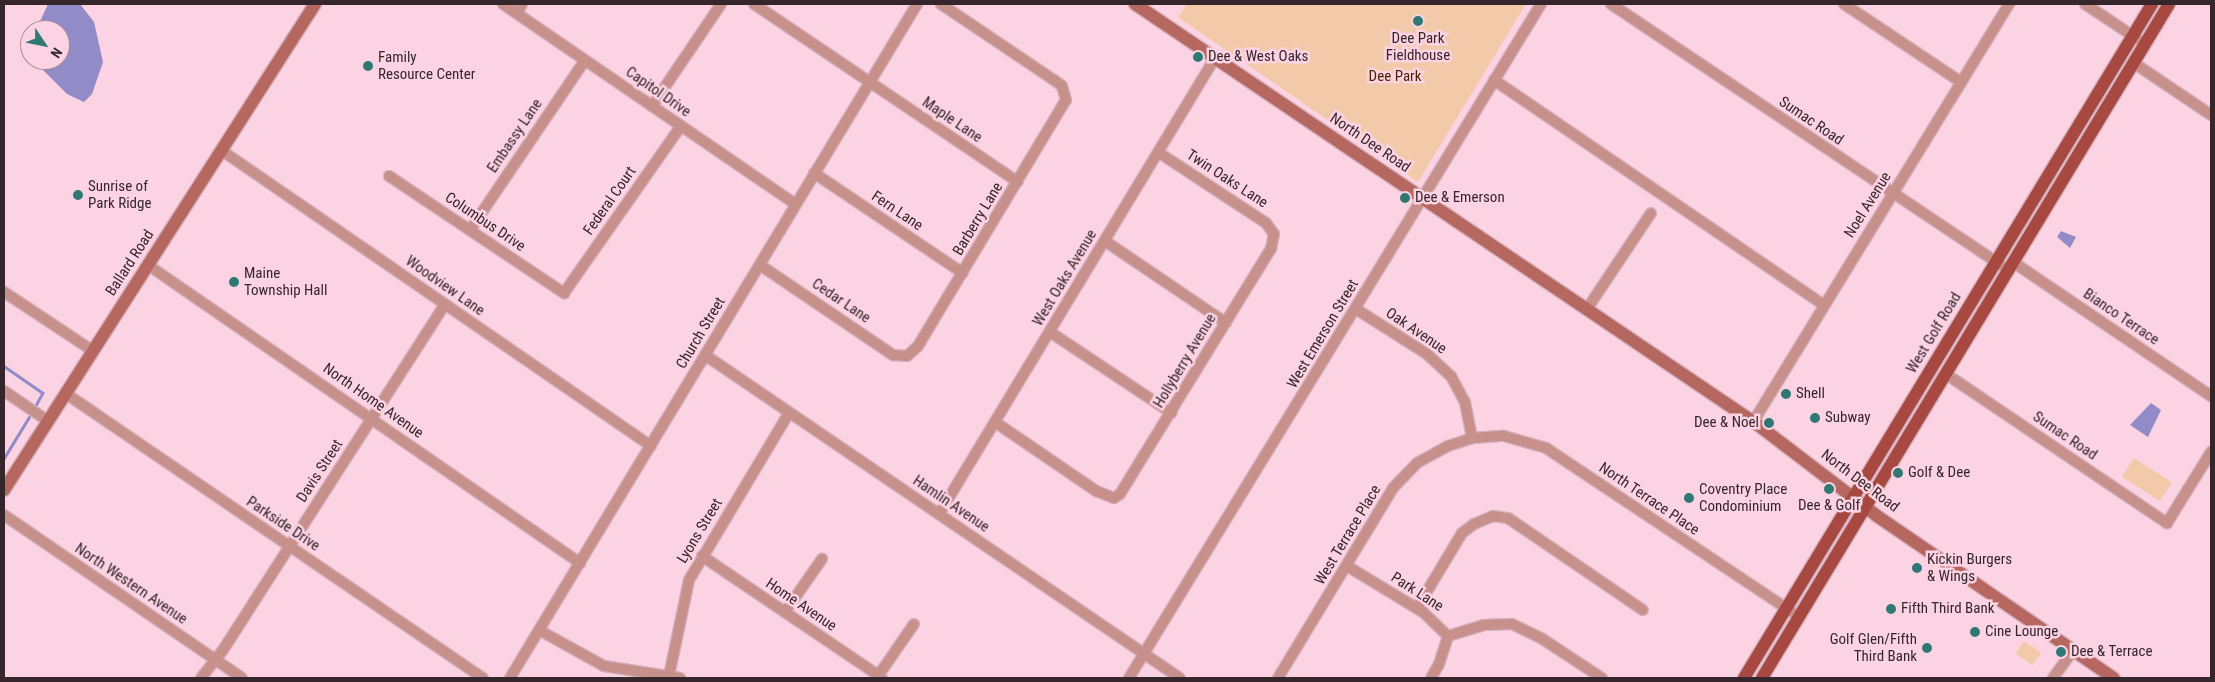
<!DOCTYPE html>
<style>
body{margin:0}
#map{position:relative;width:2215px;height:682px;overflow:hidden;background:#fcd3e3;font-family:"Roboto Condensed",sans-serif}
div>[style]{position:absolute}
.green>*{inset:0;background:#f2c9a9;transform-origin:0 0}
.water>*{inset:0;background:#918bc8}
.stream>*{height:2.5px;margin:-1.25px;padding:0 1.25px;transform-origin:1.25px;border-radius:1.25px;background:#918bc8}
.roads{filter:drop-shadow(1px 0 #d4b0be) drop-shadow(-1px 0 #d4b0be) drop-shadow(0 1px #d4b0be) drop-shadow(0 -1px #d4b0be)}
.street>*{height:10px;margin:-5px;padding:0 5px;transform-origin:5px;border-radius:5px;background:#c7908a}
.secondary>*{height:12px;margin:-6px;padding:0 6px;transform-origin:6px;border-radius:6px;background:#b66760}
.primary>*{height:12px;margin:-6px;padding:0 6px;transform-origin:6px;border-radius:6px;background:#a74841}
.dots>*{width:14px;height:14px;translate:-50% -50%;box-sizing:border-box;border:2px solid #fcd3e3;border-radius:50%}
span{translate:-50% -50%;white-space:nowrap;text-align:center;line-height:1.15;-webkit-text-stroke:5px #fcd3e3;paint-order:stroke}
.poi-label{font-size:15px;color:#35262c}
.left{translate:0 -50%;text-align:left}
.right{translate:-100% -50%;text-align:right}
.park-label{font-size:15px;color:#492400}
.street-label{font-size:15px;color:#35262c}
.frame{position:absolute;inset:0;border:5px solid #35262c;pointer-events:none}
.north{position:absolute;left:20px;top:20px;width:50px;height:50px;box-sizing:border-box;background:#fcd3e3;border:1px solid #ac8e9a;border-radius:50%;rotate:124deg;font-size:14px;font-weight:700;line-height:20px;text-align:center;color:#35262c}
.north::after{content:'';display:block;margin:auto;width:18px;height:22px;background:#2f7874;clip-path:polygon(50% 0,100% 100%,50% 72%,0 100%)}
</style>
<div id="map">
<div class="green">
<div style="clip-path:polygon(1187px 4px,1526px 4px,1418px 182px,1178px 17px)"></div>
<div style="left:2134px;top:458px;width:45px;height:22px;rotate:33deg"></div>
<div style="left:2024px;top:641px;width:21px;height:15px;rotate:35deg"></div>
</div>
<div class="water">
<div style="clip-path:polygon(48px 4px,80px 4px,94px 22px,103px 62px,92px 94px,84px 102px,67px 94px,35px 62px,60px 60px,60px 30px,36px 30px)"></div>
<div style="clip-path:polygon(2061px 231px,2076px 237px,2070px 248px,2057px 237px)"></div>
<div style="clip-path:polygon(2151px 403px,2161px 410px,2148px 437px,2130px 425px)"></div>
</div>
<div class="stream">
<div style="left:4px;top:366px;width:47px;rotate:34.7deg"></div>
<div style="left:43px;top:393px;width:13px;rotate:119deg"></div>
<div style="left:4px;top:458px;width:48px;rotate:-58.6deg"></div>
</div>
<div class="roads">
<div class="street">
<div style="left:503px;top:4px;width:354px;rotate:34.4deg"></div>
<div style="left:754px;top:4px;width:318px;rotate:34deg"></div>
<div style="left:1611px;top:4px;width:479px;rotate:33.8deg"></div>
<div style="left:1844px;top:4px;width:141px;rotate:33.7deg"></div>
<div style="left:2085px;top:4px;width:72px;rotate:33.7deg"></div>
<div style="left:517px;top:13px;width:10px;rotate:-61deg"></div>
<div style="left:2134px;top:63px;width:93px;rotate:34deg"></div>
<div style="left:1494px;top:80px;width:399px;rotate:34.3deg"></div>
<div style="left:652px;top:106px;width:123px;rotate:-55.9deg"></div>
<div style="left:221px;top:150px;width:522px;rotate:34.54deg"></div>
<div style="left:814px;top:173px;width:179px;rotate:33.9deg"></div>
<div style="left:389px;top:176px;width:211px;rotate:33.8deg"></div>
<div style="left:564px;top:293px;width:204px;rotate:-55deg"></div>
<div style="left:470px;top:230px;width:205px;rotate:-55.9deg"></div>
<div style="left:1105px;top:241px;width:146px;rotate:34.1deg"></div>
<div style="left:2013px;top:262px;width:239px;rotate:34.1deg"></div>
<div style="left:148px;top:265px;width:525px;rotate:34.6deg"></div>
<div style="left:760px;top:265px;width:161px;rotate:34.1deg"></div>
<div style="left:893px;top:355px;width:14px;rotate:4deg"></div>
<div style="left:907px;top:356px;width:15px;rotate:-42deg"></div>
<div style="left:918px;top:346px;width:287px;rotate:-59deg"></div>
<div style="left:1066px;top:100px;width:15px;rotate:-106deg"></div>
<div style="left:1062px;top:86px;width:10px;rotate:-143deg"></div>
<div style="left:1054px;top:80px;width:136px;rotate:-146.1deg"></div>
<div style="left:4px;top:292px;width:107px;rotate:33.5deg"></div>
<div style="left:1356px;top:309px;width:84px;rotate:32.4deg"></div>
<div style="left:1427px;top:354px;width:33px;rotate:43deg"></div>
<div style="left:1451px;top:376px;width:30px;rotate:62deg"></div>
<div style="left:1465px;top:402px;width:37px;rotate:79deg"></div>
<div style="left:1587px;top:309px;width:115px;rotate:-56.3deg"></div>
<div style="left:1050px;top:332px;width:146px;rotate:33.6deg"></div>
<div style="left:705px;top:355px;width:574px;rotate:34.22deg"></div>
<div style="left:1946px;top:374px;width:267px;rotate:34deg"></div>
<div style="left:2167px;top:523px;width:84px;rotate:-58.2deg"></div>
<div style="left:4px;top:391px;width:53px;rotate:34.3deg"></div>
<div style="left:65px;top:393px;width:506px;rotate:34.29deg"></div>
<div style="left:995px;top:422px;width:122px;rotate:34.3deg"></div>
<div style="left:1096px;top:491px;width:19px;rotate:21deg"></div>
<div style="left:1114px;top:498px;width:7px;rotate:-34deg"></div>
<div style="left:1120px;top:494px;width:288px;rotate:-58.4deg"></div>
<div style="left:1271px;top:249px;width:15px;rotate:-79deg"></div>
<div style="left:1274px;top:234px;width:14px;rotate:-126deg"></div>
<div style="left:1266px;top:223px;width:129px;rotate:-146.7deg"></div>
<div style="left:1753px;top:422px;width:490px;rotate:-58.5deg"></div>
<div style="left:939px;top:514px;width:533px;rotate:-58.82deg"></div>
<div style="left:4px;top:515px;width:288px;rotate:34.4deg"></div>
<div style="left:702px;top:556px;width:217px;rotate:34.1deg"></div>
<div style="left:1347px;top:566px;width:89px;rotate:31.2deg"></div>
<div style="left:1423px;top:612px;width:35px;rotate:44deg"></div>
<div style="left:1417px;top:608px;width:87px;rotate:-59deg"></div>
<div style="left:1462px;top:533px;width:15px;rotate:-37deg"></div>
<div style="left:1474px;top:524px;width:21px;rotate:-23deg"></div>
<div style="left:1493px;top:516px;width:15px;rotate:8deg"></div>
<div style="left:1508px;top:518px;width:163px;rotate:34.3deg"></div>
<div style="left:785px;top:612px;width:65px;rotate:-55.1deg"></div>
<div style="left:539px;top:630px;width:74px;rotate:29deg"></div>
<div style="left:604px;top:666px;width:77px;rotate:9deg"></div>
<div style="left:1448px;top:636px;width:38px;rotate:-17deg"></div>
<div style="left:1484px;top:625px;width:28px;rotate:-2deg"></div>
<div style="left:1512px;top:624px;width:32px;rotate:26deg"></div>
<div style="left:1541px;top:638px;width:73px;rotate:33.3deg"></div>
<div style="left:669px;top:676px;width:98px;rotate:-78.2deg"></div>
<div style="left:689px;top:580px;width:195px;rotate:-59.1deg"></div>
<div style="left:878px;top:676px;width:63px;rotate:-55.3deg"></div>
<div style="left:201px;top:678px;width:36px;rotate:-52deg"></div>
<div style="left:223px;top:650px;width:411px;rotate:-57.3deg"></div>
<div style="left:510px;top:678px;width:787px;rotate:-58.87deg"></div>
<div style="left:1129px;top:678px;width:790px;rotate:-58.56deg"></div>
<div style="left:1278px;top:678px;width:222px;rotate:-58.8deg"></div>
<div style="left:1393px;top:488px;width:35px;rotate:-46deg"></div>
<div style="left:1417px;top:463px;width:35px;rotate:-29deg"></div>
<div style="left:1448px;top:446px;width:25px;rotate:-18deg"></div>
<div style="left:1472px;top:438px;width:32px;rotate:-4deg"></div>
<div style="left:1504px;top:436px;width:44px;rotate:15.9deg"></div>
<div style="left:1546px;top:448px;width:304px;rotate:33.7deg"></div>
<div style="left:1431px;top:678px;width:16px;rotate:-60deg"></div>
<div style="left:1439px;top:664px;width:29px;rotate:-72deg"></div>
<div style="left:2053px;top:678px;width:34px;rotate:-54deg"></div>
</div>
<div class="secondary">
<div style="left:1135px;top:4px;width:752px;rotate:34.05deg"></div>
<div style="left:1758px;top:425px;width:150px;rotate:37.4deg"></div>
<div style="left:1877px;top:516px;width:287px;rotate:34.4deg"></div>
<div style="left:4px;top:490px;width:577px;rotate:-57.38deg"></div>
</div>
<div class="primary">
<div style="left:1744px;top:678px;width:788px;rotate:-58.81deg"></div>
<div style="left:1762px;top:678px;width:787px;rotate:-58.87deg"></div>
</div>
</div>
<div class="dots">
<div style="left:1418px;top:21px;background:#2f7874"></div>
<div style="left:1198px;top:57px;background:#2f7874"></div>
<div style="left:368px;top:66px;background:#2f7874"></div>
<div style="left:78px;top:195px;background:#2f7874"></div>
<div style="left:1405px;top:198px;background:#2f7874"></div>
<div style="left:234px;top:282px;background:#2f7874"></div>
<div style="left:1786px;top:394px;background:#2f7874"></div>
<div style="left:1815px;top:418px;background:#2f7874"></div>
<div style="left:1769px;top:423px;background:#2f7874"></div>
<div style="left:1898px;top:473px;background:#2f7874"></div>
<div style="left:1829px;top:489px;background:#2f7874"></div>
<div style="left:1689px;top:498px;background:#2f7874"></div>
<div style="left:1917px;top:568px;background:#2f7874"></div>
<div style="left:1891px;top:609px;background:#2f7874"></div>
<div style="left:1975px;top:632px;background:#2f7874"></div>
<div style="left:1927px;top:648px;background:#2f7874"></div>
<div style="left:2061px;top:652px;background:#2f7874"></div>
</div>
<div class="poi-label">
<span style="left:1418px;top:47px">Dee Park<br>Fieldhouse</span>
<span class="left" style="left:378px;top:66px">Family<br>Resource Center</span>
<span class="left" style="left:1208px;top:57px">Dee &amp; West Oaks</span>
<span class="left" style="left:88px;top:195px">Sunrise of<br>Park Ridge</span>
<span class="left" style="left:1415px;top:198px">Dee &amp; Emerson</span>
<span class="left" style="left:244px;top:282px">Maine<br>Township Hall</span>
<span class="left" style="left:1796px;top:394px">Shell</span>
<span class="left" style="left:1825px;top:418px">Subway</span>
<span class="right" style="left:1759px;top:423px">Dee &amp; Noel</span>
<span class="left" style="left:1908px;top:473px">Golf &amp; Dee</span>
<span class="left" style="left:1699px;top:498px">Coventry Place<br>Condominium</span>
<span style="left:1829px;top:506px">Dee &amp; Golf</span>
<span class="left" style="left:1927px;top:568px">Kickin Burgers<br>&amp; Wings</span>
<span class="left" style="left:1901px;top:609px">Fifth Third Bank</span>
<span class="left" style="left:1985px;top:632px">Cine Lounge</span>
<span class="right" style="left:1917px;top:648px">Golf Glen/Fifth<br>Third Bank</span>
<span class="left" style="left:2071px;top:652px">Dee &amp; Terrace</span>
</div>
<div class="park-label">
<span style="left:1395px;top:77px">Dee Park</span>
</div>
<div class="street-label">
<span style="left:658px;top:92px;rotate:35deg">Capitol Drive</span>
<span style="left:952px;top:120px;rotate:34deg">Maple Lane</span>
<span style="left:1811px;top:121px;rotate:34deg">Sumac Road</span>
<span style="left:515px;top:136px;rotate:-56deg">Embassy Lane</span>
<span style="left:1370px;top:143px;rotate:34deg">North Dee Road</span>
<span style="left:1227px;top:179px;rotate:33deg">Twin Oaks Lane</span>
<span style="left:610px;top:201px;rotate:-55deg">Federal Court</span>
<span style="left:1868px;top:205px;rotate:-58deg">Noel Avenue</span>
<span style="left:897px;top:211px;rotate:34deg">Fern Lane</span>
<span style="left:978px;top:219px;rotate:-59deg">Barberry Lane</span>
<span style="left:485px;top:222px;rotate:34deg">Columbus Drive</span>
<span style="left:130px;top:263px;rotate:-57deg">Ballard Road</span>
<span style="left:1065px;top:278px;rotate:-59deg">West Oaks Avenue</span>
<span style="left:445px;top:286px;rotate:35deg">Woodview Lane</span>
<span style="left:841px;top:301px;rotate:34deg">Cedar Lane</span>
<span style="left:2121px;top:317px;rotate:34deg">Bianco Terrace</span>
<span style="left:1416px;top:331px;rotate:34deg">Oak Avenue</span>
<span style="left:701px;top:333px;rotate:-59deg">Church Street</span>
<span style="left:1934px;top:333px;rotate:-59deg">West Golf Road</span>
<span style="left:1323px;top:334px;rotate:-59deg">West Emerson Street</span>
<span style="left:1185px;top:361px;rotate:-59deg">Hollyberry Avenue</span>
<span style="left:373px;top:401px;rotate:35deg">North Home Avenue</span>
<span style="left:2065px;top:436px;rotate:34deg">Sumac Road</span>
<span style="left:320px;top:471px;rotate:-57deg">Davis Street</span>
<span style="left:1860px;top:481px;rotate:37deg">North Dee Road</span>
<span style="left:1649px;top:499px;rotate:34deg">North Terrace Place</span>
<span style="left:951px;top:504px;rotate:34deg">Hamlin Avenue</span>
<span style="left:283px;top:524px;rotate:34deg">Parkside Drive</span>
<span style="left:700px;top:531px;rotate:-59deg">Lyons Street</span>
<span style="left:1348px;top:535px;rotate:-59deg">West Terrace Place</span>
<span style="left:131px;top:584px;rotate:34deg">North Western Avenue</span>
<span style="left:1417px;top:592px;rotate:33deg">Park Lane</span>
<span style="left:801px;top:605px;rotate:34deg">Home Avenue</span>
</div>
<div class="frame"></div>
<div class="north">N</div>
</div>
